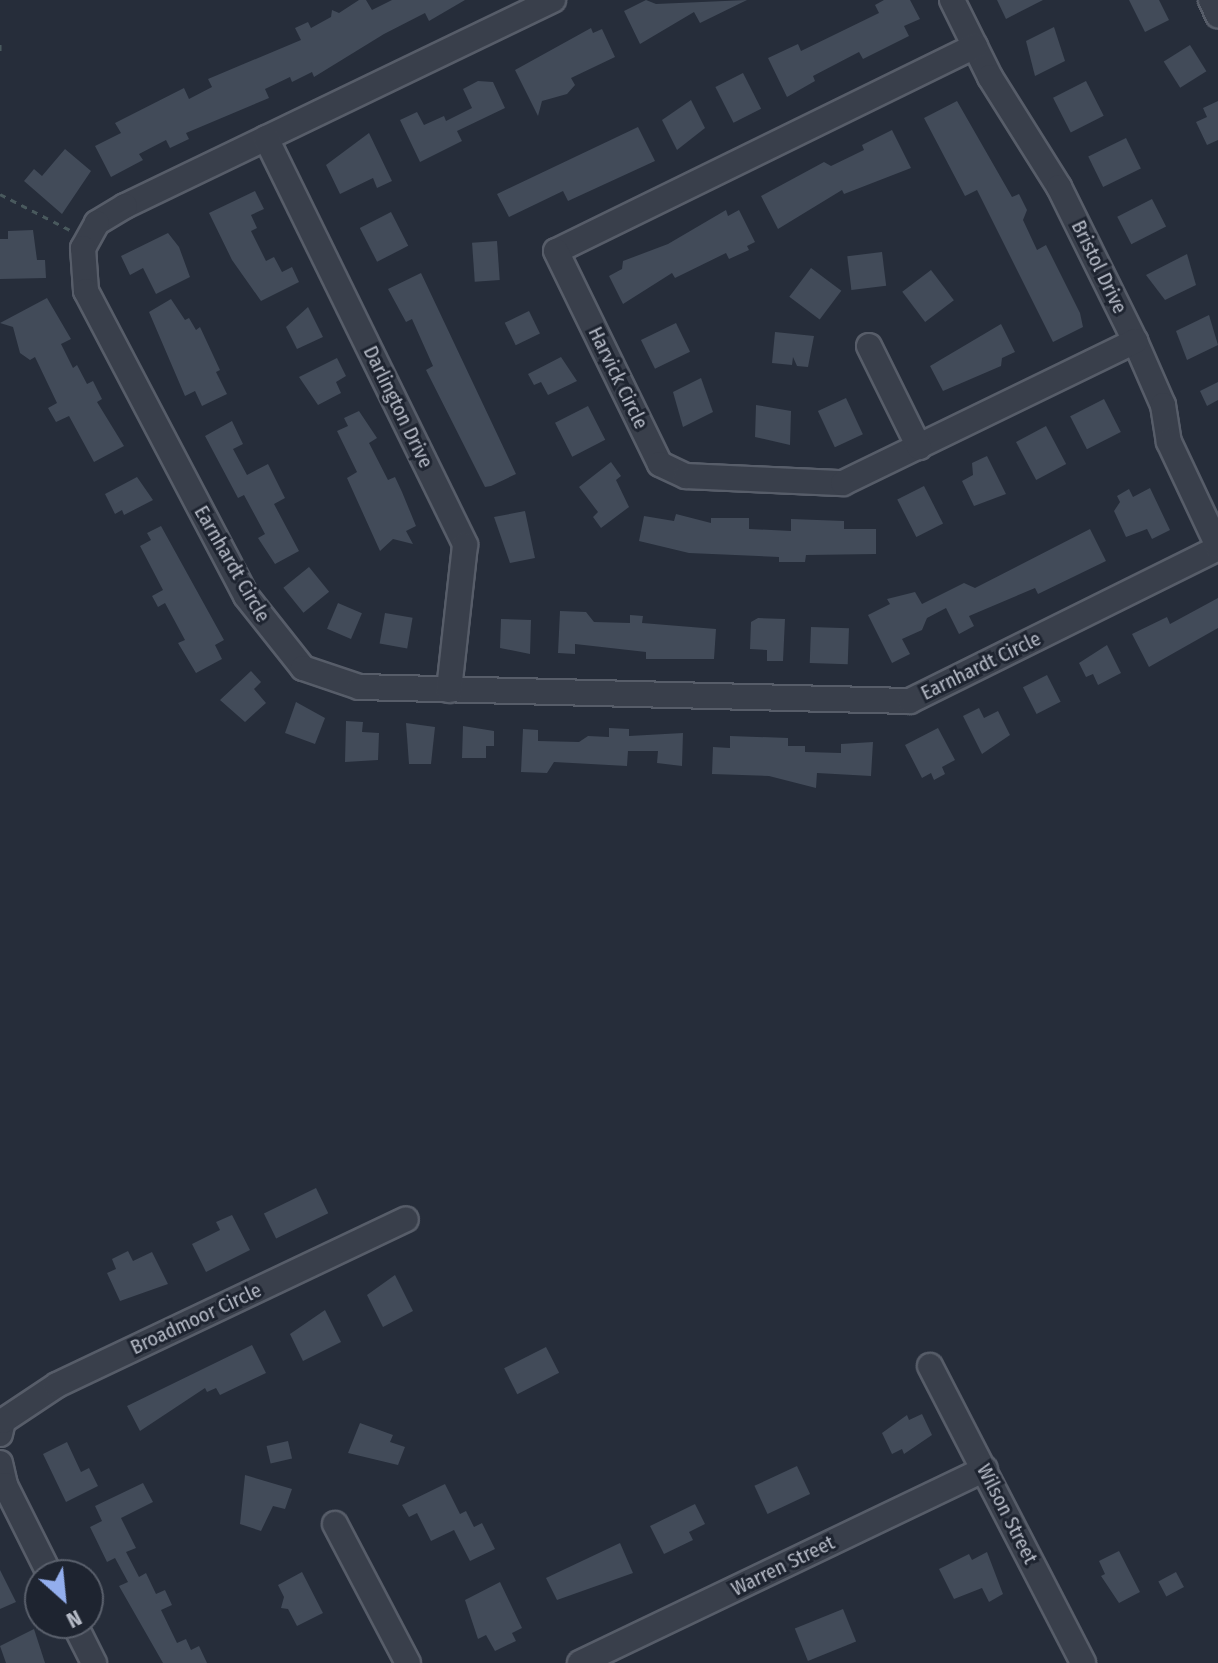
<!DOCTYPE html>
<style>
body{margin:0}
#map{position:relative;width:1218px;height:1663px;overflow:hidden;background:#262d3a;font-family:"Fira Sans Condensed",sans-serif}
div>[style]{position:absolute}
.building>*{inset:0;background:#424b59;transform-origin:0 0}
.path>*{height:3px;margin-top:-1.5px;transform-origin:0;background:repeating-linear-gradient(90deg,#49595d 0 6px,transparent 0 12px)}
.roads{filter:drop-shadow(2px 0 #575d69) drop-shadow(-2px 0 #575d69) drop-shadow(0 2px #575d69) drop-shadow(0 -2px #575d69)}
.minor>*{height:24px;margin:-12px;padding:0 12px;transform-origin:12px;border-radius:12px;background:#393f4b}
span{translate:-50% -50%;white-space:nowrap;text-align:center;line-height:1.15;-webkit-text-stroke:6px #1e2430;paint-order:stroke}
.street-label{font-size:20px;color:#b5bac6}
.north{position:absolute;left:24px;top:1559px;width:80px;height:80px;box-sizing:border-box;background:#1e2430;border:2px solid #5a606c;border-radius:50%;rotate:153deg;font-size:22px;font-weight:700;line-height:32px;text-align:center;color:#b5bac6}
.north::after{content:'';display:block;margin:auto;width:28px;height:36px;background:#93aeed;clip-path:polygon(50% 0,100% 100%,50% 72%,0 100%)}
</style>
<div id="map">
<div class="building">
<div style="clip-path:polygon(359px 0,366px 0,372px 10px,392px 0,465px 0,429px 21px,425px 13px,384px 34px,314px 77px,312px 72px,292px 82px,290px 77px,265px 89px,269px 98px,186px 133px,189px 139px,170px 148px,166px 140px,139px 154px,143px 160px,111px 177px,95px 146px,121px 133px,115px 123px,184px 88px,189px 99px,212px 87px,208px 79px,301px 40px,295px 28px,308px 22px,311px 28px,331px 17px,332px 10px,339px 13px)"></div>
<div style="clip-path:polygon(646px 0,656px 4px,747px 0,700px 23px,694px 12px,640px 44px,624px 11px)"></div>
<div style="clip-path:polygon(884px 0,910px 0,920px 19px,904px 26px,909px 36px,863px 59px,859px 52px,813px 76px,815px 81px,787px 97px,768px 58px,798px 44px,801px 51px,879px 13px,875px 5px)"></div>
<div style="clip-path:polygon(997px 0,1043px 0,1006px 19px)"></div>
<div style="clip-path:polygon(1129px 0,1159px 0,1169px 20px,1145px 32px)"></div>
<div style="clip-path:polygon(1054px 27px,1065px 61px,1035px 76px,1026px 41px)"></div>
<div style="clip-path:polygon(591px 28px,593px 33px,602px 29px,615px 57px,571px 78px,575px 85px,567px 94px,542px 101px,538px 116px,515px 70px)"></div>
<div style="left:1190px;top:45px;width:31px;height:31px;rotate:58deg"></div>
<div style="left:743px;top:73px;width:40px;height:31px;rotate:63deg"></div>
<div style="clip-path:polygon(478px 81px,493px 82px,505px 108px,457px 131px,462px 141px,420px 162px,400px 120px,417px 112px,424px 125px,444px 116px,446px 121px,472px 108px,463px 89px)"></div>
<div style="left:1086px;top:81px;width:39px;height:37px;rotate:63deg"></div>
<div style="clip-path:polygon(691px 100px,705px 128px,677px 150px,662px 120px)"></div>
<div style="clip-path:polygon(957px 101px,1012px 197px,1019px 194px,1027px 210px,1023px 220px,1037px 250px,1046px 245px,1080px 313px,1083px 327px,1053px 342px,977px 190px,965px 196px,924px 118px)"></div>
<div style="clip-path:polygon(1218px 101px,1218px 140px,1207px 145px,1196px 122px,1207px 117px,1203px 108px)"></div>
<div style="clip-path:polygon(638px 127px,655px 161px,568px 201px,563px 191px,509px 217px,497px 194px)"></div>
<div style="clip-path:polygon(892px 130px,911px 168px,844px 194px,842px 190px,778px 229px,761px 196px,824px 162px,831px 166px,864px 150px,862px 145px)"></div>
<div style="clip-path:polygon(369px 133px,392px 181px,377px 188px,373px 178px,340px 194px,326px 165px)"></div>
<div style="left:1126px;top:138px;width:34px;height:42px;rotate:64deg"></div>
<div style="clip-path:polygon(65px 149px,91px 171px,62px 214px,24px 181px,34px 169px,42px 176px)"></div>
<div style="clip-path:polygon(255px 191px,264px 209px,251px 215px,257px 228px,251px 231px,266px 261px,274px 257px,282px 272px,292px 267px,299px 282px,261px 301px,232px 260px,209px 213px)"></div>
<div style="left:1152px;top:199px;width:31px;height:39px;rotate:63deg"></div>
<div style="clip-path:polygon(726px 210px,728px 216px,739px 210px,755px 242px,747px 246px,749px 250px,729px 259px,726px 253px,675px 278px,672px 273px,623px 304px,609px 276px,622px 269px,623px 261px,668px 244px)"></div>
<div style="left:391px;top:212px;width:38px;height:35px;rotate:63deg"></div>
<div style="clip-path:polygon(33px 230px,37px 260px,45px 260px,46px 278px,0 279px,0 239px,8px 239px,8px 231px)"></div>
<div style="clip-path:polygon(168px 233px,179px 247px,190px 277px,156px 294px,143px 268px,130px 275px,121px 256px)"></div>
<div style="left:497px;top:241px;width:39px;height:25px;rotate:86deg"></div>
<div style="left:882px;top:252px;width:34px;height:35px;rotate:83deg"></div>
<div style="clip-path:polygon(1187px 254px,1196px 285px,1165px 300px,1146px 275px)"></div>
<div style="left:811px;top:268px;width:38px;height:36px;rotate:37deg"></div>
<div style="left:931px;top:270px;width:38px;height:36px;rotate:53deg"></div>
<div style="clip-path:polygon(421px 273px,516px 474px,491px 486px,485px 487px,426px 370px,433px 366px,412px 319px,406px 322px,388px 289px)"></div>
<div style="clip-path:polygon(47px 298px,71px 339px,61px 344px,73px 368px,77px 365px,87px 384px,93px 381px,102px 399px,97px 402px,124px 446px,94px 462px,69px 416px,56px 422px,48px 408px,57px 403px,35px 357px,30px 360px,20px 353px,13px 327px,0 323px)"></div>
<div style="clip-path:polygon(171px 299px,185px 320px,189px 318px,196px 330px,200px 327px,220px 370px,216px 372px,227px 394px,202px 406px,195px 391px,185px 396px,149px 312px)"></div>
<div style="clip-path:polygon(308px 307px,323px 337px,297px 349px,286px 327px)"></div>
<div style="left:529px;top:311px;width:25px;height:27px;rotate:64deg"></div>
<div style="clip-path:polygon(1209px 315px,1218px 345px,1187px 360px,1176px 331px)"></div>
<div style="left:676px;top:323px;width:32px;height:39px;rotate:64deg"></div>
<div style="clip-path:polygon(1001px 324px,1015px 352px,1002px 358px,1001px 366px,943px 391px,930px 366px)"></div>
<div style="clip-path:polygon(775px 332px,814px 336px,808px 367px,797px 366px,793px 357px,792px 365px,772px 363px)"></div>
<div style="clip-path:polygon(561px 357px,577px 381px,548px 395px,541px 382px,534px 385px,528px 374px)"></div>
<div style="clip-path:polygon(337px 358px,346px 376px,336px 382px,341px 393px,318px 405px,299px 377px)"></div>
<div style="clip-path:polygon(701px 378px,713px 412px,683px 427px,673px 392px)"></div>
<div style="clip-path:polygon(1218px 382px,1218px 400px,1207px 406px,1200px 391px)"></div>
<div style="left:846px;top:398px;width:40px;height:31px;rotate:65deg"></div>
<div style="left:1104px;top:399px;width:37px;height:38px;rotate:63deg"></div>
<div style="clip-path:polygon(756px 405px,791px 411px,790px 445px,755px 437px)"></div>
<div style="left:588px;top:406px;width:38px;height:37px;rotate:63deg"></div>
<div style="clip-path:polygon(359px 411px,377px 438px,369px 443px,388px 480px,395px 477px,402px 492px,416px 526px,406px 531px,413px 544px,393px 539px,380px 551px,347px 478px,357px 472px,337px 431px,348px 426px,344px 418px)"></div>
<div style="clip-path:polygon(232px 421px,243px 444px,233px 449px,247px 475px,268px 464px,285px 498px,274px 504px,299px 551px,275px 564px,258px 538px,265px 534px,244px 495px,238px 498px,205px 436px)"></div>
<div style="left:1046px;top:426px;width:43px;height:34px;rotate:62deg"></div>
<div style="clip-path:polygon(987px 456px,1006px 494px,974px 506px,962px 481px,973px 475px,972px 463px)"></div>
<div style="clip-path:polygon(611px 462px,621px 476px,616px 480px,629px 507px,601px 528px,593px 517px,598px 512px,579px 487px)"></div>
<div style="clip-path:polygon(137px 477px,153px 500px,124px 515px,122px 510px,115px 514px,105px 494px)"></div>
<div style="left:924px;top:486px;width:42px;height:30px;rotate:63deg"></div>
<div style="clip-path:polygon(1150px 488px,1170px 530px,1152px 539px,1147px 529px,1126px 537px,1114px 511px,1120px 502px,1117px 496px,1129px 489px,1133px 497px)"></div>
<div style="clip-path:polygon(525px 511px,535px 558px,510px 563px,494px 517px)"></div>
<div style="clip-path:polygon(676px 514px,711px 523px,711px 518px,749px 518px,749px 529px,791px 531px,791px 519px,844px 521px,844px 529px,876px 529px,876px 554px,806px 555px,805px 562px,779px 562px,779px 557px,689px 553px,639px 541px,644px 516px,674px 521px)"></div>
<div style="clip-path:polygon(161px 526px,224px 640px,215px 645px,222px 659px,196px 673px,178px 643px,185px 640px,165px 603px,158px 607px,152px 596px,163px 590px,140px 546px,151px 540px,147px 533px)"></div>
<div style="clip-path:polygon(1090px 529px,1106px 561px,1038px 594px,1035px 588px,969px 616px,974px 626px,959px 634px,946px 608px,927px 618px,922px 630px,902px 639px,910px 654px,892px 663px,868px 615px,890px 604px,887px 599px,915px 592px,922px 604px,964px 583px,975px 588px)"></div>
<div style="left:309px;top:567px;width:32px;height:33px;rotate:51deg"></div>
<div style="clip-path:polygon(1218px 598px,1218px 628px,1149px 667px,1132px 634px,1167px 617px,1170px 624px)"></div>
<div style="left:338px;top:603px;width:26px;height:28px;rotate:23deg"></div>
<div style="clip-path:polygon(560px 611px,586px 612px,594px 622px,630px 623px,630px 615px,643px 616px,642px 623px,716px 629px,714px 659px,646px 659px,646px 652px,575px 644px,575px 654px,558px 653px)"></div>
<div style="left:385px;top:613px;width:28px;height:31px;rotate:10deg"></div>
<div style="clip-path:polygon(758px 618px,785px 619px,783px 661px,767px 661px,767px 650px,750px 649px,751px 622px)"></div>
<div style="clip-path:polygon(501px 619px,531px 620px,530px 654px,500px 648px)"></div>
<div style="left:811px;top:627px;width:38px;height:36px;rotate:2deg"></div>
<div style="clip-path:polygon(1107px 645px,1121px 673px,1098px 685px,1093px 674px,1086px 677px,1079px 663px)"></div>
<div style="clip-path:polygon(251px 671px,261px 682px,254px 689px,266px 703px,245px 722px,220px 700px)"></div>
<div style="left:1047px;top:675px;width:30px;height:27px;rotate:63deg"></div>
<div style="clip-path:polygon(296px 702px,325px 718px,315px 744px,285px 733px)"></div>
<div style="clip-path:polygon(979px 708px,984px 718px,998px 711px,1010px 735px,982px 754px,963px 716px)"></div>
<div style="clip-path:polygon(346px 721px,363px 722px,362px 732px,379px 733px,378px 760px,345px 762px)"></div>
<div style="clip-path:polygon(406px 723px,435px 727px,431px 764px,409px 764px)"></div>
<div style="clip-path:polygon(463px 726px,494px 731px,494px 746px,486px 746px,486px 758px,462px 758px)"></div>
<div style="clip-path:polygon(609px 728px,629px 729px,629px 736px,683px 733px,682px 766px,657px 763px,658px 751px,628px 751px,627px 766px,554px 762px,547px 773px,521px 772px,523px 729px,538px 730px,538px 741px,579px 742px,588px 736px,609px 737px)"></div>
<div style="clip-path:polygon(938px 728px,955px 760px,942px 767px,945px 774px,934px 780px,931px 773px,922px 778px,905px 745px)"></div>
<div style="clip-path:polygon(730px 736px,788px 738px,788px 746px,805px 746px,805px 752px,841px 753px,841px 744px,873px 742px,871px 776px,817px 773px,816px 788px,769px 776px,712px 774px,713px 747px,730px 748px)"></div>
<div style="left:316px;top:1188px;width:28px;height:58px;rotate:64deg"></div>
<div style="clip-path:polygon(232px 1215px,250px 1250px,206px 1272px,192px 1244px,220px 1230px,216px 1222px)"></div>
<div style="clip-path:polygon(128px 1251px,133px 1261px,152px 1252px,168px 1284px,120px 1301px,107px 1273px,116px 1269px,112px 1259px)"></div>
<div style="clip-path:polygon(395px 1275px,413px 1311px,383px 1327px,367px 1295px)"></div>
<div style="clip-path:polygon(325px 1310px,341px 1342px,303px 1361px,290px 1334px)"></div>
<div style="clip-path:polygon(252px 1345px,266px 1373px,220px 1395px,216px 1388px,207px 1392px,205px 1388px,140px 1431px,127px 1406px)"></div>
<div style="left:546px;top:1347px;width:29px;height:47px;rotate:63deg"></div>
<div style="clip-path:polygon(922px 1414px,932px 1435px,904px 1454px,902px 1449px,892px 1454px,882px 1433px,907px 1415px,909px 1420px)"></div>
<div style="clip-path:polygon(360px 1423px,393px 1435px,390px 1442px,405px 1447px,398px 1465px,348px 1453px)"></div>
<div style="left:288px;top:1441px;width:18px;height:22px;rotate:77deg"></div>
<div style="clip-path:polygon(67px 1442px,81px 1472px,89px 1468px,98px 1486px,66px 1502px,43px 1454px)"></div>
<div style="left:797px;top:1466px;width:31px;height:47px;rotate:65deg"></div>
<div style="clip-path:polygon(245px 1475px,292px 1489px,285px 1509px,273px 1506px,261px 1531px,240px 1524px)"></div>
<div style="clip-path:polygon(143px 1483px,153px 1502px,121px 1518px,136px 1548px,126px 1552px,139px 1577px,146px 1573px,156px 1594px,165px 1590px,172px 1605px,161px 1610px,177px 1643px,186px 1639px,191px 1650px,199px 1646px,207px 1663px,163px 1663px,119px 1586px,128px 1582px,115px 1558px,107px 1562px,90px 1527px,102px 1521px,95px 1506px)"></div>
<div style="clip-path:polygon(445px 1484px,460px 1514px,466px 1511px,474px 1527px,482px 1523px,495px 1549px,470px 1561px,454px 1530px,431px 1541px,417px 1513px,409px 1517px,402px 1505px)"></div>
<div style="clip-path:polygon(695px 1504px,705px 1524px,689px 1532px,693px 1540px,664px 1554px,650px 1526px)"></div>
<div style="clip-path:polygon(620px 1543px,633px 1573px,557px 1600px,546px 1578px)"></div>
<div style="clip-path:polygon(1119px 1551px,1140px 1592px,1119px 1603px,1101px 1576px,1105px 1574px,1099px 1561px)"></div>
<div style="clip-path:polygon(987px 1552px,1003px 1594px,989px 1602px,982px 1588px,954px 1599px,939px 1569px,969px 1554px,972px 1560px)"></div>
<div style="clip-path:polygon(0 1570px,16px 1602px,0 1609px)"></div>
<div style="clip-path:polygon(302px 1572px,323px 1613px,297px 1626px,288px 1609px,281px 1608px,284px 1597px,278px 1585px)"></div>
<div style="left:1176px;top:1572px;width:17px;height:20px;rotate:62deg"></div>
<div style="clip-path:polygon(500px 1582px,522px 1628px,512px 1633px,516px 1641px,495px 1651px,486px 1635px,478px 1639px,465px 1600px)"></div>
<div style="left:843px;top:1609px;width:35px;height:52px;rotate:68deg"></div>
<div style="clip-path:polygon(34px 1629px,45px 1663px,6px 1663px,0 1646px)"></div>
</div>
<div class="path">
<div style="left:0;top:44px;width:11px;rotate:90deg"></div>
<div style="left:0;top:194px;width:79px;rotate:27.2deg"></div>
</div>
<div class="roads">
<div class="minor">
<div style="left:553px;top:0;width:475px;rotate:154.3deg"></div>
<div style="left:125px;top:206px;width:33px;rotate:149deg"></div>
<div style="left:97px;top:223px;width:29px;rotate:119deg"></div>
<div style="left:83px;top:248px;width:43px;rotate:86deg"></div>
<div style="left:86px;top:291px;width:344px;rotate:62.3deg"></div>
<div style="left:246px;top:596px;width:92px;rotate:51.6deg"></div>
<div style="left:303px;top:668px;width:59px;rotate:18.7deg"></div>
<div style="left:359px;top:687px;width:551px;rotate:1.46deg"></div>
<div style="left:910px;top:701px;width:344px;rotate:-26.4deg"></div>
<div style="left:952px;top:0;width:86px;rotate:63.7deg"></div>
<div style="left:990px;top:77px;width:130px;rotate:57.9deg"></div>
<div style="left:1059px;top:187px;width:172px;rotate:63.7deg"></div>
<div style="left:1135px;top:341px;width:70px;rotate:66.4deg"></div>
<div style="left:1163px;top:405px;width:37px;rotate:81deg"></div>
<div style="left:1169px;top:442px;width:115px;rotate:64.8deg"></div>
<div style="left:1211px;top:0;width:17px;rotate:65deg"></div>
<div style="left:975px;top:46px;width:466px;rotate:153.9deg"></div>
<div style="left:556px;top:251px;width:237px;rotate:64deg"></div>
<div style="left:660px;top:464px;width:29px;rotate:25deg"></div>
<div style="left:686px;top:476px;width:157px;rotate:2.6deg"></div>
<div style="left:843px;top:483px;width:325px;rotate:-25.9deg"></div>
<div style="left:266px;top:138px;width:453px;rotate:63.9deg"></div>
<div style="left:465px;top:545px;width:146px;rotate:96.3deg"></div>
<div style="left:869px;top:346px;width:113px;rotate:63.7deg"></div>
<div style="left:930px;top:1366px;width:334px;rotate:62.7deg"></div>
<div style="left:0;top:1434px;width:13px;rotate:-77deg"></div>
<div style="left:3px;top:1421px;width:65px;rotate:-33.7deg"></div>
<div style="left:57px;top:1385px;width:386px;rotate:-25.4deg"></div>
<div style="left:0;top:1463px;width:23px;rotate:77deg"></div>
<div style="left:5px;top:1485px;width:101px;rotate:63.4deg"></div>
<div style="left:335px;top:1524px;width:157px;rotate:62.3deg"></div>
<div style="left:74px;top:1623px;width:45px;rotate:63.4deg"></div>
<div style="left:580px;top:1663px;width:449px;rotate:-25.6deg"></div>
</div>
</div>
<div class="street-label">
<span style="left:1099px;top:267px;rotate:64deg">Bristol Drive</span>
<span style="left:618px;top:378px;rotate:64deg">Harvick Circle</span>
<span style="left:398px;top:407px;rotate:64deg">Darlington Drive</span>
<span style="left:232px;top:564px;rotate:60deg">Earnhardt Circle</span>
<span style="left:981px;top:666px;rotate:-26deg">Earnhardt Circle</span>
<span style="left:196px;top:1319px;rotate:-25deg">Broadmoor Circle</span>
<span style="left:1007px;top:1514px;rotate:63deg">Wilson Street</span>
<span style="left:783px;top:1566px;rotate:-26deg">Warren Street</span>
</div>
<div class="north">N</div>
</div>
